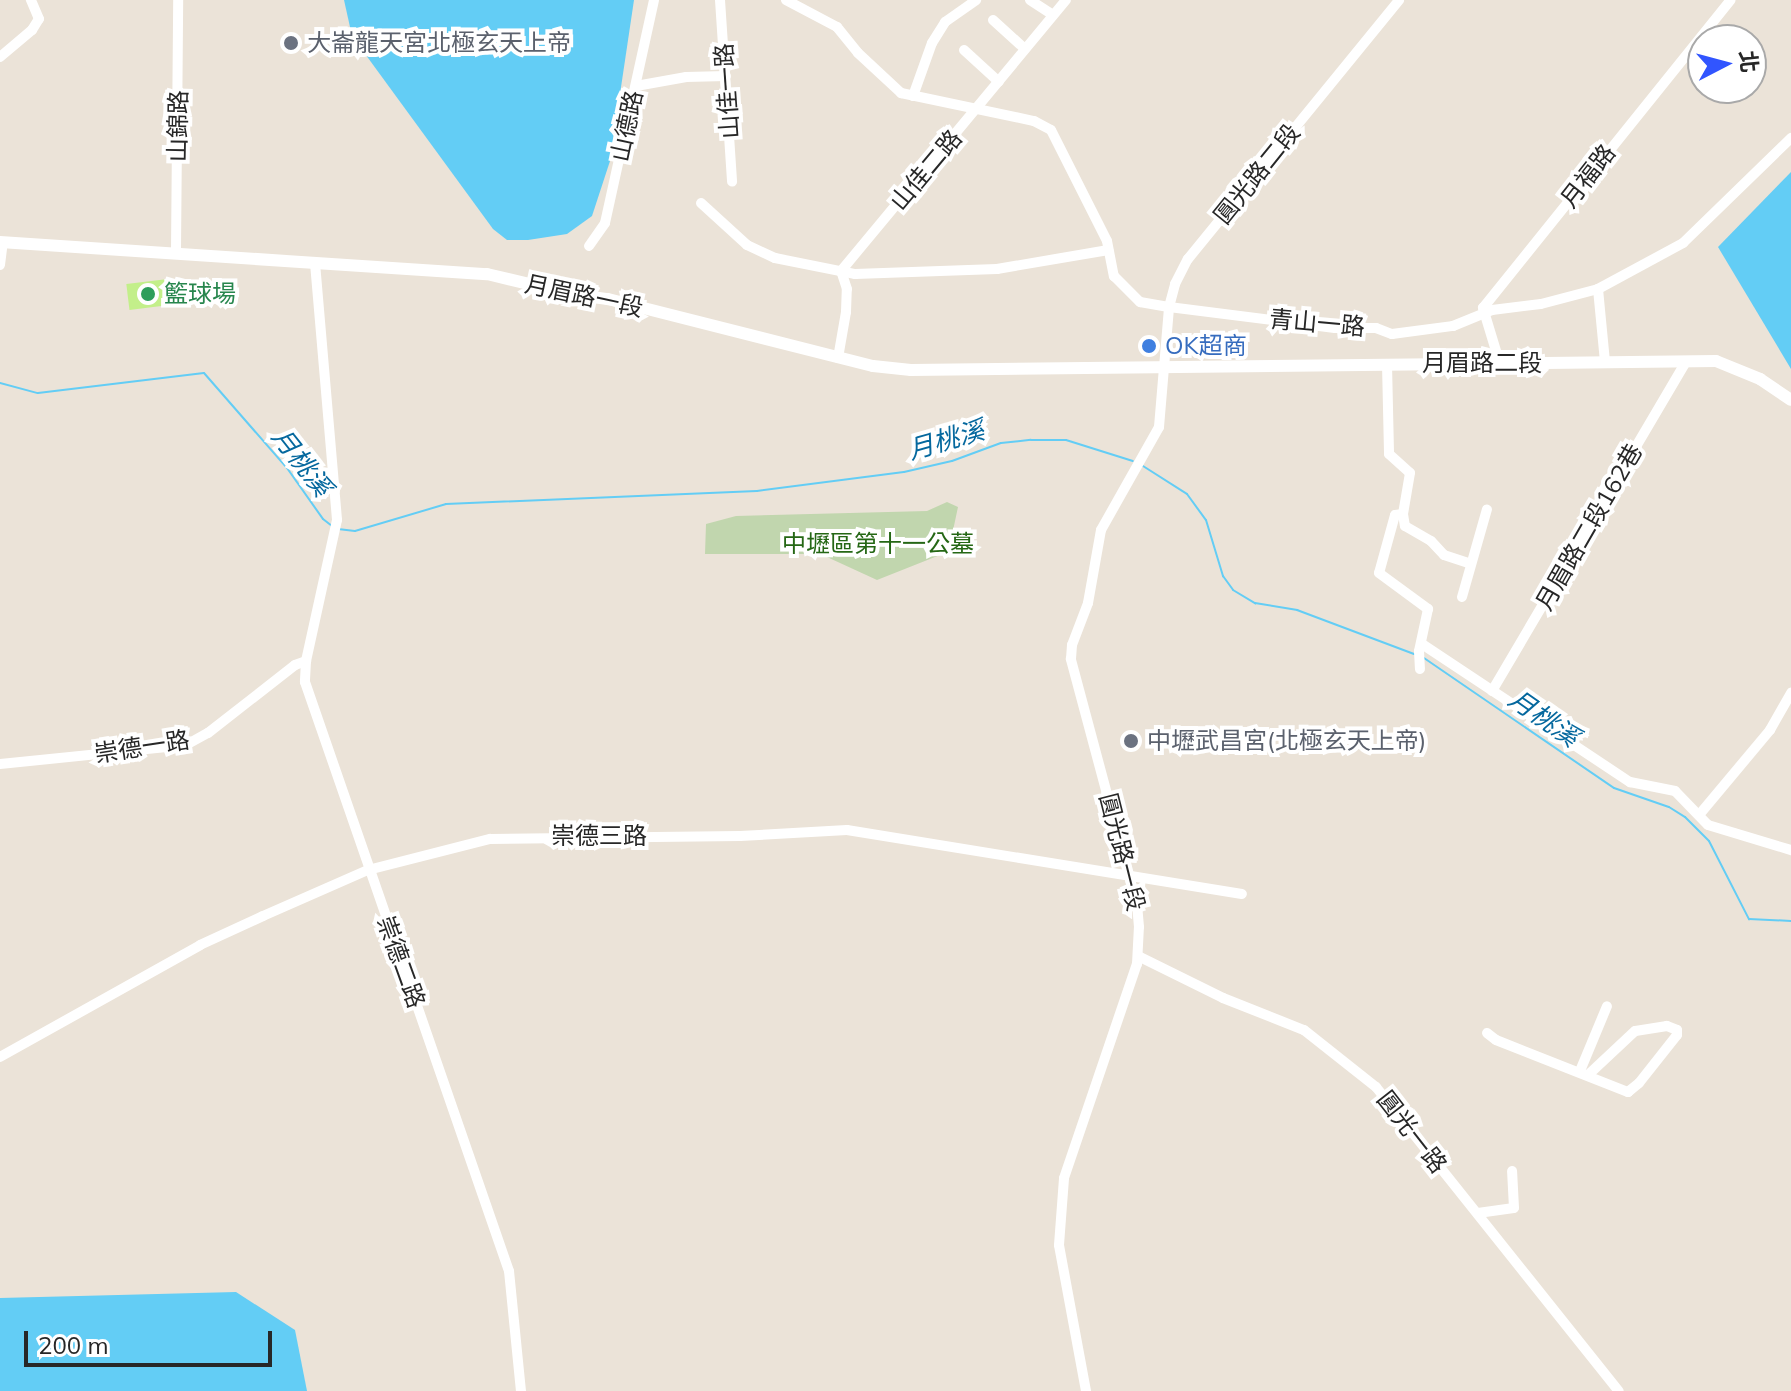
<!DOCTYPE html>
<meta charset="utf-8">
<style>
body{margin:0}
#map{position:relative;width:1791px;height:1391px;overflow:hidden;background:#ebe3d8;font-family:Mulish,"Noto Sans TC",sans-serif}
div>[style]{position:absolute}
.cemetery>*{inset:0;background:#c1d6ae}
.pitch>*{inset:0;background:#c3ef8a;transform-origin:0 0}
.water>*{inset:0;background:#63cdf5}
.stream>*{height:2px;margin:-1px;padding:0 1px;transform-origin:1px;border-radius:1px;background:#63cdf5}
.minor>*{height:10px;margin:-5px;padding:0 5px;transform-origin:5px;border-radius:5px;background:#fff}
.tertiary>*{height:12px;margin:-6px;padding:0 6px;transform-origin:6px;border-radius:6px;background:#fff}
.dots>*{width:22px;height:22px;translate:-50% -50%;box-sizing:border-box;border:4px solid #fff;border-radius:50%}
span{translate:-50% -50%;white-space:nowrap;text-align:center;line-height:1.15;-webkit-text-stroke:8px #fff;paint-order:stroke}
.worship-label{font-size:24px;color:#5b616d}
.left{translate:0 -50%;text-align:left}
.street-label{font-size:24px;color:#272727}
.leisure-label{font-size:24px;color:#27864d}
.shop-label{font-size:24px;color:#366cbe}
.park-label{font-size:24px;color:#256715}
.water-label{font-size:26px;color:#05689e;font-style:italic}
.north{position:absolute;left:1687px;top:24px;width:80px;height:80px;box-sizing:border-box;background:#fff;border:2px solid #a9a9a9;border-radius:50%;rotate:84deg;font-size:22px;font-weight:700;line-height:32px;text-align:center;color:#272727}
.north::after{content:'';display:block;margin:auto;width:28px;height:36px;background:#3155ff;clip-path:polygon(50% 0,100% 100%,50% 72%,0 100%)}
.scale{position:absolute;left:24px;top:1331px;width:248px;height:36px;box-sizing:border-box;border:4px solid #272727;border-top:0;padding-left:10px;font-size:24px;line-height:28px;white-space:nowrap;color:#272727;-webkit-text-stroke:6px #fff;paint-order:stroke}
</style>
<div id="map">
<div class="cemetery">
<div style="clip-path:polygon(947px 502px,958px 507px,951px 540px,940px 555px,877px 580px,827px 557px,809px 554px,705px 554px,706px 524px,736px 516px,927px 511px)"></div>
</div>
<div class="pitch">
<div style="left:168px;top:279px;width:26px;height:42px;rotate:83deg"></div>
</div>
<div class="water">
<div style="clip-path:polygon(344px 0,634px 0,610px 161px,592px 216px,567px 234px,528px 240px,507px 240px,493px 229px,352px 36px)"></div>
<div style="clip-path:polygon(1791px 172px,1791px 369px,1718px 247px)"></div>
<div style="clip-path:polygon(236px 1292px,295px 1330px,307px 1391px,0 1391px,0 1298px)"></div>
</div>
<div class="stream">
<div style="left:0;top:383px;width:39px;rotate:15deg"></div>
<div style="left:38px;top:393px;width:167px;rotate:-6.9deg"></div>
<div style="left:204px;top:373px;width:126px;rotate:48.9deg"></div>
<div style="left:287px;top:468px;width:62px;rotate:54.8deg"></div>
<div style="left:323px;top:519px;width:11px;rotate:38deg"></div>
<div style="left:1143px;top:466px;width:52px;rotate:32.5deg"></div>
<div style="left:1187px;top:494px;width:32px;rotate:54deg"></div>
<div style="left:1206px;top:520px;width:59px;rotate:73.1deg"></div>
<div style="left:1223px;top:576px;width:17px;rotate:54deg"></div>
<div style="left:1233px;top:590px;width:26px;rotate:31deg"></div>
<div style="left:1255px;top:603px;width:43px;rotate:9.5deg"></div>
<div style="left:1297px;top:610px;width:125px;rotate:20.6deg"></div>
<div style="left:338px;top:529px;width:17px;rotate:7deg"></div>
<div style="left:355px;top:531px;width:95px;rotate:-16.5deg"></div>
<div style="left:446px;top:504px;width:311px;rotate:-2.4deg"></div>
<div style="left:757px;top:491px;width:148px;rotate:-7.4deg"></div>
<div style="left:904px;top:472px;width:49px;rotate:-12.9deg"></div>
<div style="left:952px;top:461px;width:52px;rotate:-20.2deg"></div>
<div style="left:1001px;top:443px;width:30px;rotate:-6deg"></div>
<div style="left:1031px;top:440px;width:35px"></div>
<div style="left:1066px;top:440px;width:70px;rotate:17.4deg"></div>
<div style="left:1424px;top:658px;width:230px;rotate:34.4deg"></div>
<div style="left:1614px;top:788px;width:58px;rotate:19.1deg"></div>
<div style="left:1669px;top:807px;width:19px;rotate:32deg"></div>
<div style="left:1685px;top:817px;width:34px;rotate:45deg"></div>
<div style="left:1709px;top:841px;width:88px;rotate:62.9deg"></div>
<div style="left:1749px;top:919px;width:42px;rotate:2.7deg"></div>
</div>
<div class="minor">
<div style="left:720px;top:0;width:182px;rotate:86.2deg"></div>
<div style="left:786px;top:0;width:58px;rotate:27.9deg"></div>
<div style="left:837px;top:27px;width:33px;rotate:51deg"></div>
<div style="left:858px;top:53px;width:59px;rotate:42.9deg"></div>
<div style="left:901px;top:93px;width:136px;rotate:11.9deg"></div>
<div style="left:1034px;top:121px;width:19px;rotate:28deg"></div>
<div style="left:1051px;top:130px;width:124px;rotate:63.2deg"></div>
<div style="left:1107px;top:241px;width:36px;rotate:79deg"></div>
<div style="left:1114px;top:276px;width:37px;rotate:45deg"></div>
<div style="left:1140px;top:302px;width:29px;rotate:10deg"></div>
<div style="left:1169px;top:307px;width:167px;rotate:7.2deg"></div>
<div style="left:1335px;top:328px;width:41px"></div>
<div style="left:1376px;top:328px;width:17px;rotate:21deg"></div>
<div style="left:1392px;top:334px;width:62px;rotate:-7.5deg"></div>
<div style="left:1453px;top:326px;width:42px;rotate:-22.3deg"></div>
<div style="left:1492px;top:310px;width:49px;rotate:-7deg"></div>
<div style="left:1541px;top:304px;width:59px;rotate:-14.7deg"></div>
<div style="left:1598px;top:289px;width:97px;rotate:-28.4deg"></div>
<div style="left:1683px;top:243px;width:151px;rotate:-44.2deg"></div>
<div style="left:1030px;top:0;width:27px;rotate:33deg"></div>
<div style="left:993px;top:20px;width:43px;rotate:42.2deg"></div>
<div style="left:964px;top:50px;width:47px;rotate:42.4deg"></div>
<div style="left:0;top:57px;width:42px;rotate:-40.2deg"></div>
<div style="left:32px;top:30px;width:13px;rotate:-58deg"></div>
<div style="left:39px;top:19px;width:21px;rotate:-113deg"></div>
<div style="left:636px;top:86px;width:51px;rotate:-10.2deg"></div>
<div style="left:686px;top:77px;width:40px;rotate:-1.4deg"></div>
<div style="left:913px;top:96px;width:56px;rotate:-70.3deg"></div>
<div style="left:932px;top:43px;width:25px;rotate:-58deg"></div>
<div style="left:945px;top:22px;width:38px;rotate:-35deg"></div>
<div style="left:701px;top:203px;width:62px;rotate:42.4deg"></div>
<div style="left:747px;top:245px;width:31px;rotate:25deg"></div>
<div style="left:775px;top:258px;width:82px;rotate:11.3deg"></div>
<div style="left:855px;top:274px;width:142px;rotate:-2deg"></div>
<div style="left:997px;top:269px;width:113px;rotate:-9.7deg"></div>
<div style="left:589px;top:246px;width:28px;rotate:-55deg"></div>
<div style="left:605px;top:223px;width:228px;rotate:-77.6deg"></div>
<div style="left:176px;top:251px;width:251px;rotate:-89.5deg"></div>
<div style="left:315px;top:263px;width:258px;rotate:85.1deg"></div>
<div style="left:337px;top:520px;width:144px;rotate:102.4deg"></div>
<div style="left:306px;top:661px;width:21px;rotate:93deg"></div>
<div style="left:305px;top:682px;width:623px;rotate:70.9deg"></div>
<div style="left:509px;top:1271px;width:121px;rotate:84.3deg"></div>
<div style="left:0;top:265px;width:23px;rotate:-83deg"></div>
<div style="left:1598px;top:289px;width:73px;rotate:84.5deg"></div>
<div style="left:838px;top:358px;width:47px;rotate:-80.1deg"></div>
<div style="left:846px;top:312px;width:23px;rotate:-88deg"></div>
<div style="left:847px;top:289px;width:19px;rotate:-108deg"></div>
<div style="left:841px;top:271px;width:352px;rotate:-50.3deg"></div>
<div style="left:1387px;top:364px;width:90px;rotate:88.7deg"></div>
<div style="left:1389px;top:454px;width:28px;rotate:42deg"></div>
<div style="left:1410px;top:473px;width:42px;rotate:99.7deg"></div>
<div style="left:1403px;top:514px;width:8px;rotate:173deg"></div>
<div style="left:1395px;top:515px;width:60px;rotate:105.4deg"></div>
<div style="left:1379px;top:573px;width:61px;rotate:36.3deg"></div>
<div style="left:1428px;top:609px;width:43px;rotate:102.1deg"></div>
<div style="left:1419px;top:651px;width:18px;rotate:87deg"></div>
<div style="left:1500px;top:364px;width:59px;rotate:-106.9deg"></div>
<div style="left:1483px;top:308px;width:395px;rotate:-51.2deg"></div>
<div style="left:1403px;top:514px;width:12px;rotate:81deg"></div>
<div style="left:1405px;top:526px;width:30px;rotate:30deg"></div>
<div style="left:1431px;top:541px;width:19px;rotate:47deg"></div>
<div style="left:1444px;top:555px;width:28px;rotate:18deg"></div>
<div style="left:1462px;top:597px;width:91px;rotate:-74.1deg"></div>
<div style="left:1422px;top:644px;width:250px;rotate:33.6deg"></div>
<div style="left:1630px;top:782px;width:46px;rotate:11.3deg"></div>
<div style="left:1675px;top:791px;width:47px;rotate:45.9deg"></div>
<div style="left:1708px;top:825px;width:87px;rotate:16.8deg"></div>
<div style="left:1492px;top:691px;width:382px;rotate:-59.5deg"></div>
<div style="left:0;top:764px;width:187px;rotate:-5.8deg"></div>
<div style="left:186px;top:745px;width:25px;rotate:-29deg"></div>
<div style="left:208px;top:733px;width:110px;rotate:-38deg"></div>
<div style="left:295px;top:665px;width:12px;rotate:-20deg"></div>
<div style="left:1699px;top:815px;width:111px;rotate:-50.1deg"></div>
<div style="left:1770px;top:730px;width:43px;rotate:-60.4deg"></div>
<div style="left:1138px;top:956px;width:95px;rotate:26.3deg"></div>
<div style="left:1223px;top:998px;width:87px;rotate:21.6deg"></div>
<div style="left:1304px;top:1030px;width:92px;rotate:38.4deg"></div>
<div style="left:1376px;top:1087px;width:389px;rotate:51.4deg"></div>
<div style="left:1487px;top:1033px;width:11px;rotate:38deg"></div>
<div style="left:1496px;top:1040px;width:142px;rotate:21.5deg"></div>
<div style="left:1628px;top:1092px;width:14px;rotate:-39deg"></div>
<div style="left:1639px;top:1083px;width:61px;rotate:-51.6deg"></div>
<div style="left:1677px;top:1035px;width:5px;rotate:-90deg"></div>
<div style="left:1677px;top:1030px;width:11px;rotate:-158deg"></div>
<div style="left:1667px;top:1026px;width:32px;rotate:171deg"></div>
<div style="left:1635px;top:1031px;width:64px;rotate:136.9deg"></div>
<div style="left:0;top:1057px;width:229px;rotate:-29.2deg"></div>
<div style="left:200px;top:945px;width:69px;rotate:-24.7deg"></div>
<div style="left:263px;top:916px;width:115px;rotate:-23.7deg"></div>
<div style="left:368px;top:870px;width:126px;rotate:-14.3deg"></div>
<div style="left:490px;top:839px;width:250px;rotate:-0.7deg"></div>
<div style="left:740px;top:836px;width:107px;rotate:-3.2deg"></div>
<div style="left:847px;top:830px;width:400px;rotate:9.2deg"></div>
<div style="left:1580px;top:1071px;width:70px;rotate:-67.4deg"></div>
<div style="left:1478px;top:1213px;width:36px;rotate:-8deg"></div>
<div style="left:1514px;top:1208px;width:37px;rotate:-93deg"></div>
<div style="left:1086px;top:1391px;width:148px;rotate:-100.5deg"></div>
<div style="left:1059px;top:1245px;width:67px;rotate:-85.7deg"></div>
<div style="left:1064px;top:1178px;width:226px;rotate:-71.2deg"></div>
<div style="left:1137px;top:964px;width:37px;rotate:-87deg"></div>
<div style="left:1139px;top:927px;width:21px;rotate:-95deg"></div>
<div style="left:1137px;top:906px;width:256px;rotate:-105deg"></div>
<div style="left:1071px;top:659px;width:14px;rotate:-86deg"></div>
<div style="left:1072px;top:645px;width:45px;rotate:-69.1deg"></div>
<div style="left:1088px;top:603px;width:74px;rotate:-79.9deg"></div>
<div style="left:1101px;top:530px;width:118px;rotate:-60.6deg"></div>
<div style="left:1159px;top:427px;width:120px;rotate:-85.2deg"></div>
<div style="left:1169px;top:307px;width:24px;rotate:-75deg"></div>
<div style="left:1175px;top:284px;width:28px;rotate:-63deg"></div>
<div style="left:1188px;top:259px;width:334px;rotate:-50.8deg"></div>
</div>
<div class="tertiary">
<div style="left:0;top:242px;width:488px;rotate:3.8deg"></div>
<div style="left:487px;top:274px;width:86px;rotate:13.4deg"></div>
<div style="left:571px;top:294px;width:37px;rotate:8deg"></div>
<div style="left:608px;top:299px;width:273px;rotate:14.2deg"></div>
<div style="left:873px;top:366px;width:38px;rotate:6deg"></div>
<div style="left:911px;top:370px;width:805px;rotate:-0.64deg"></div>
<div style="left:1716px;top:361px;width:48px;rotate:22.2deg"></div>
<div style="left:1760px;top:379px;width:37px;rotate:34deg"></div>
</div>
<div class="dots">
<div style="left:291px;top:43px;background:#6b7280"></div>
<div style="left:148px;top:294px;background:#2e9e5b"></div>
<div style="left:1149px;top:346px;background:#3f7fe0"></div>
<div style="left:1131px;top:741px;background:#6b7280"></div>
</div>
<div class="worship-label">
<span class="left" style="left:307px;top:43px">大崙龍天宮北極玄天上帝</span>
<span class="left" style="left:1147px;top:741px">中壢武昌宮(北極玄天上帝)</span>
</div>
<div class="street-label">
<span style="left:727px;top:91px;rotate:-94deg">山佳一路</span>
<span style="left:178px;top:126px;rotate:-89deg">山錦路</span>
<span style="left:627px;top:126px;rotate:-78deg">山德路</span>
<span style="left:926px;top:170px;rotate:-50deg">山佳二路</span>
<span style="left:1257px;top:174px;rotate:-51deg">圓光路二段</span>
<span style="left:1588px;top:176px;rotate:-52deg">月福路</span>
<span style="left:584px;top:296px;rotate:12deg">月眉路一段</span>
<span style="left:1317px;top:323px;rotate:5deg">青山一路</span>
<span style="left:1482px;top:363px">月眉路二段</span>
<span style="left:1589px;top:527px;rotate:-60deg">月眉路二段162巷</span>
<span style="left:142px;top:747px;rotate:-9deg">崇德一路</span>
<span style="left:599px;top:836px">崇德三路</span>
<span style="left:1122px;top:852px;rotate:76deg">圓光路一段</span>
<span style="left:401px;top:962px;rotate:70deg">崇德二路</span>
<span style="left:1412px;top:1132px;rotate:52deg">圓光一路</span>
</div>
<div class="leisure-label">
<span class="left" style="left:164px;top:294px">籃球場</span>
</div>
<div class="shop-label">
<span class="left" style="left:1165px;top:346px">OK超商</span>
</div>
<div class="park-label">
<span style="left:878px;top:544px">中壢區第十一公墓</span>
</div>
<div class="water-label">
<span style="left:946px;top:440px;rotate:-16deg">月桃溪</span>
<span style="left:302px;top:462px;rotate:52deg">月桃溪</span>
<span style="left:1544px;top:718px;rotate:35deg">月桃溪</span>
</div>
<div class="north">北</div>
<div class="scale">200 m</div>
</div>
